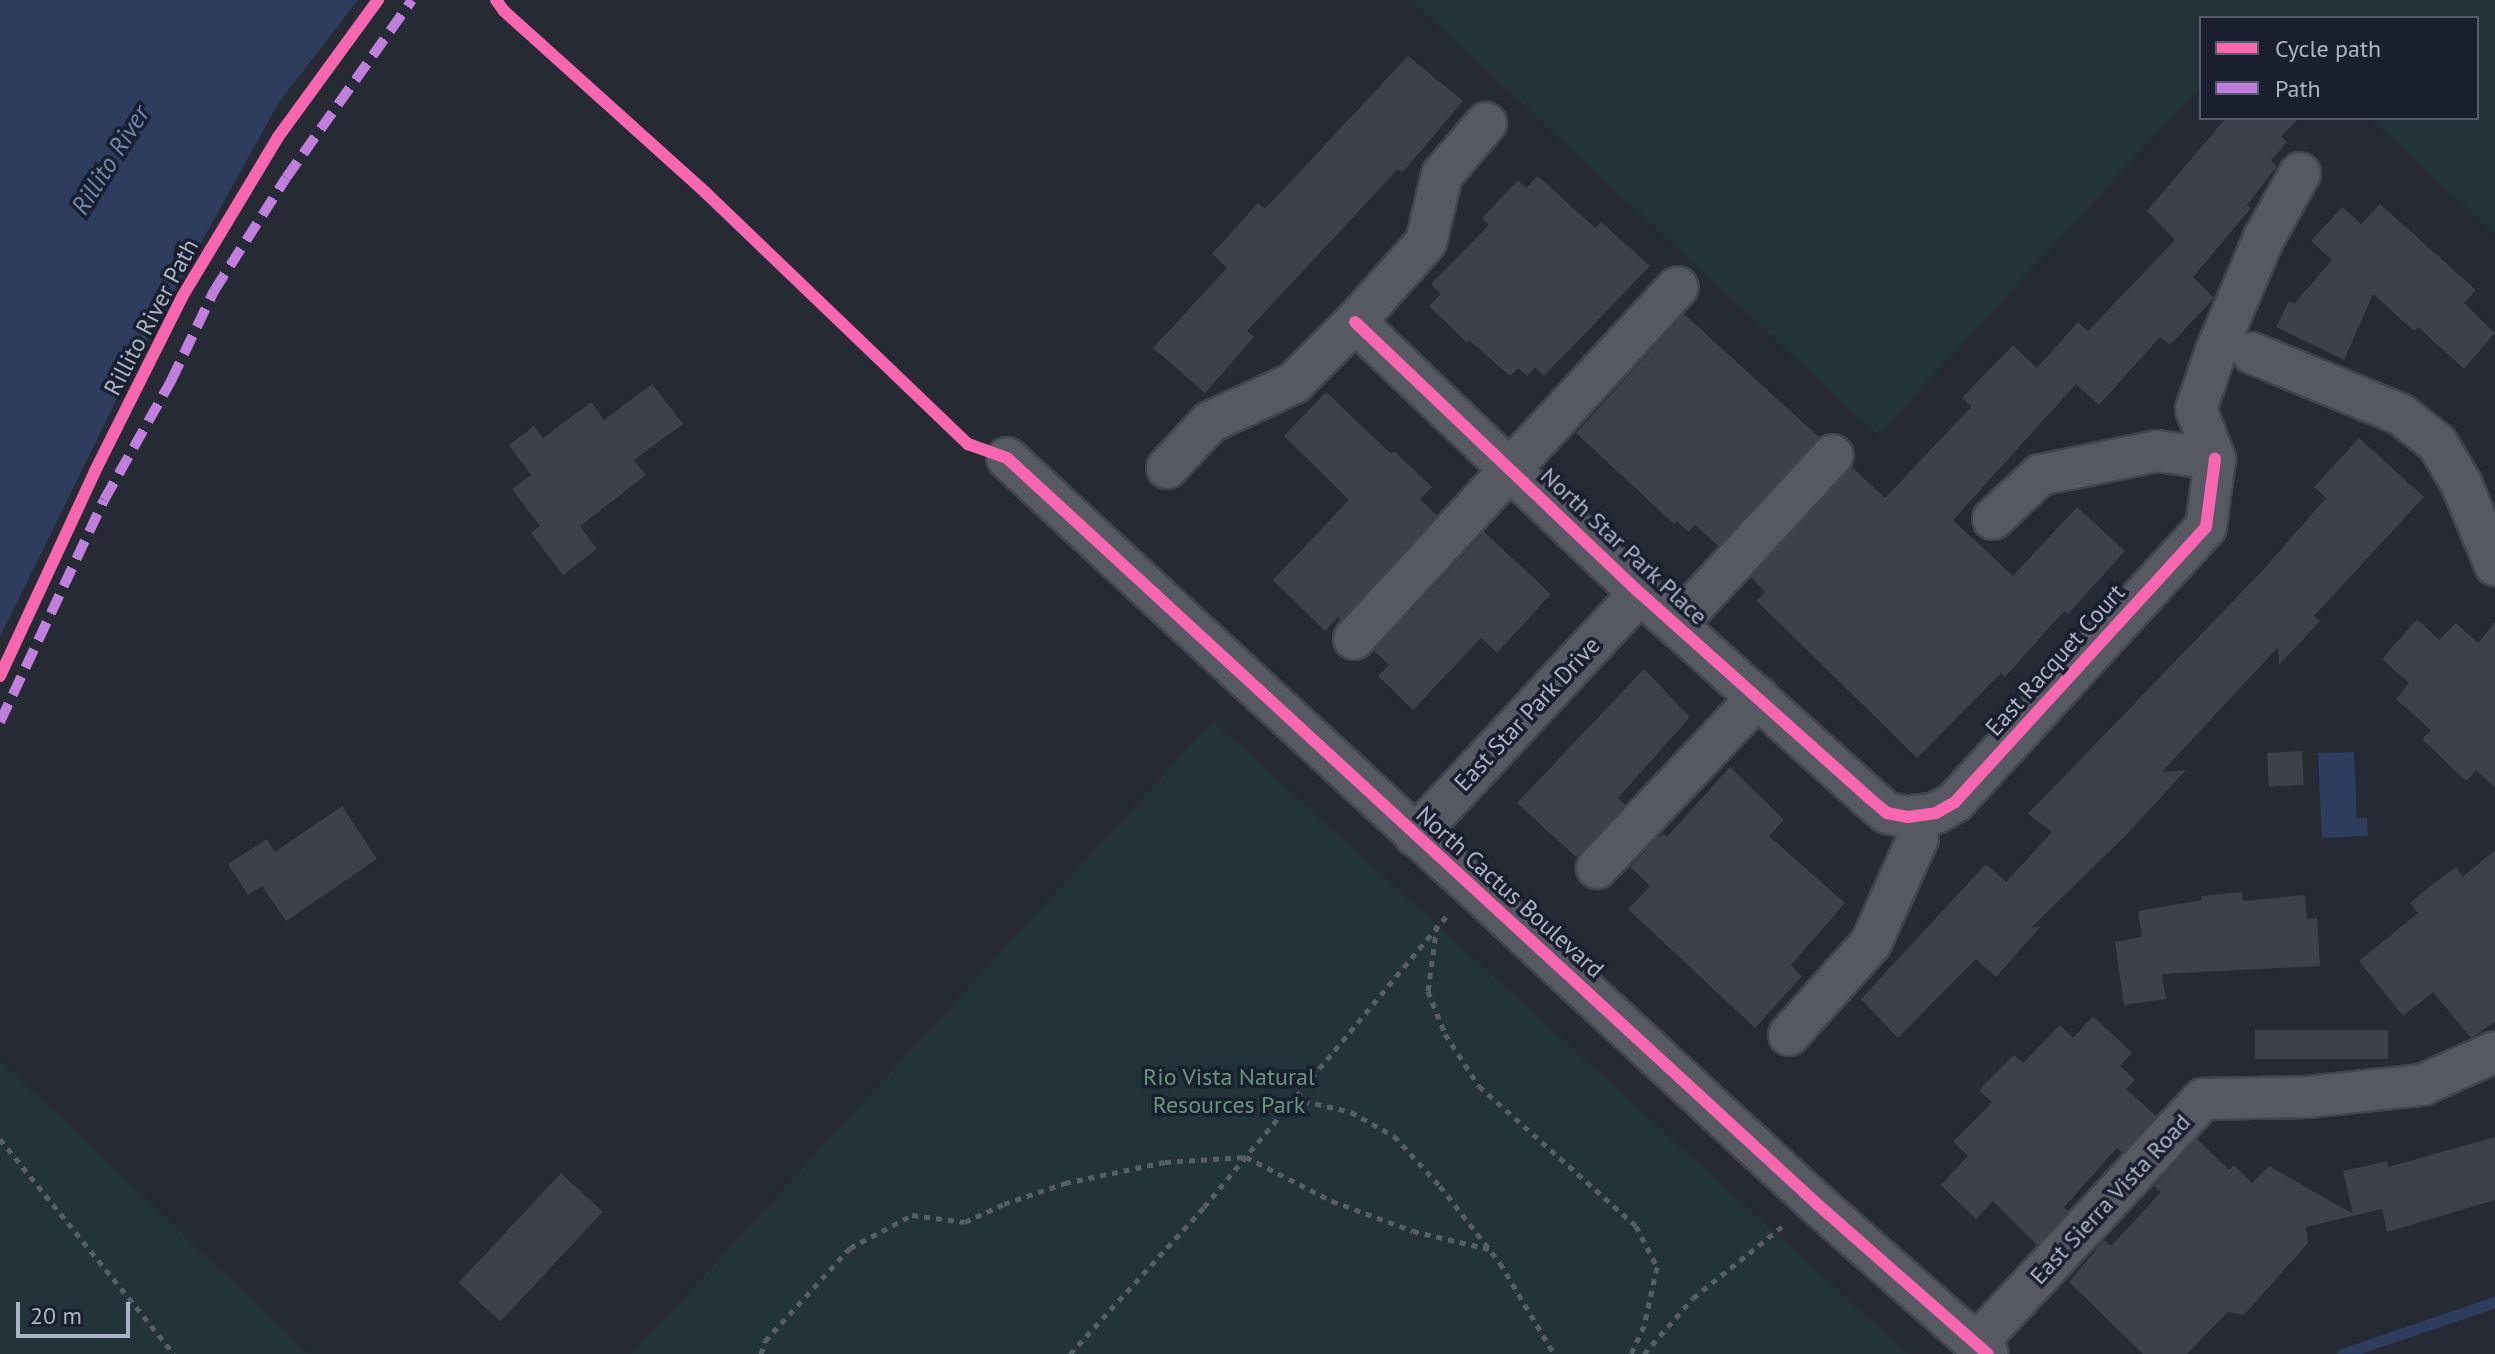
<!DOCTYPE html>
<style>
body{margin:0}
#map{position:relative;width:2495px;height:1354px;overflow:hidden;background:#252a34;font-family:"PT Sans",sans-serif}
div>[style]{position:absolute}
.green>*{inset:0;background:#22343a}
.water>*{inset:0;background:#2e3c5d}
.stream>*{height:11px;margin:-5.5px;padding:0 5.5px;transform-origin:5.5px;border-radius:5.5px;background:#2e3c5d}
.building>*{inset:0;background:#3d414b;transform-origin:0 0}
.path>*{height:5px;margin-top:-2.5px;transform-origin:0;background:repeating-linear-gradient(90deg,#585d66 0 6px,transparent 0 12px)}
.roads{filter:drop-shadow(2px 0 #41454d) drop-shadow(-2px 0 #41454d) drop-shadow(0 2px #41454d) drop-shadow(0 -2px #41454d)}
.minor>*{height:40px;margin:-20px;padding:0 20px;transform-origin:20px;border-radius:20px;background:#565862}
.quiet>*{height:10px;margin-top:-5px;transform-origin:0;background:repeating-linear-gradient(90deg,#c07fdc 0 20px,transparent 0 30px)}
.cycleway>*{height:12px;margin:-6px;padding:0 6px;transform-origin:6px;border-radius:6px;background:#f766af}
span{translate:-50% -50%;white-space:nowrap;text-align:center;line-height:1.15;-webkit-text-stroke:7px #191f2f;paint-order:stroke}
.street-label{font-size:24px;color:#aeb4c7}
.park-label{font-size:24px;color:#639977}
.water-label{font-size:26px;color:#7386b2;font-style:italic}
.legend{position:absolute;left:2199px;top:16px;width:280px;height:104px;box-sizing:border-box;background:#191f2f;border:2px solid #555b6c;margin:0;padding:10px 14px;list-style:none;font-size:24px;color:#aeb4c7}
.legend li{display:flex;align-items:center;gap:16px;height:40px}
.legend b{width:40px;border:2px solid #555b6c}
.scale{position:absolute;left:16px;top:1302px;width:114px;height:36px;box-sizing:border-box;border:4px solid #aeb4c7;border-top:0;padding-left:10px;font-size:24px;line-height:28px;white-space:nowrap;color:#aeb4c7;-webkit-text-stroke:6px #191f2f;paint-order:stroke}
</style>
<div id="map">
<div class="green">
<div style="clip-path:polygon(1411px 0,2495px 0,2495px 234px,2370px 118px,2477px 118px,2477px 18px,2201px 18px,2201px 86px,1878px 435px)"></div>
<div style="clip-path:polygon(1213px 721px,1437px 925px,1908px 1354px,632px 1354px)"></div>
<div style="clip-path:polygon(0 1060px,207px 1257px,309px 1354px,0 1354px)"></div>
</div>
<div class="water">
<div style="clip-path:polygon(0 0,358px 0,279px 102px,134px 364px,0 637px)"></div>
<div style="clip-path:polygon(2354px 752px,2357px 818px,2367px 818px,2368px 836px,2322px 838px,2318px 753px)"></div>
</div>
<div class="stream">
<div style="left:2342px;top:1354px;width:162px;rotate:-18.8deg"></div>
</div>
<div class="building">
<div style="clip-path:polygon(1408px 56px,1463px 101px,1402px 173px,1398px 169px,1247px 331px,1254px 337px,1205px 393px,1153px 348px,1227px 268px,1212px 254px,1258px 203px,1265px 209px)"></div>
<div style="clip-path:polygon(2226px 118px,2299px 118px,2281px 137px,2287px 142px,2271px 160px,2277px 166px,2247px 205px,2251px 208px,2193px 277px,2214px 298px,2170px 345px,2160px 337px,2099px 405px,2076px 384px,1953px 520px,2013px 576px,2077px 507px,2125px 551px,2068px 614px,2064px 611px,2005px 677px,2001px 673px,1917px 758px,1757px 601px,1765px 592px,1751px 577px,1852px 467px,1885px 498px,1972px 406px,1962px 398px,2013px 345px,2037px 368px,2078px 322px,2088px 331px,2175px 240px,2147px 211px)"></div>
<div style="clip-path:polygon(1538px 176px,1595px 228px,1601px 222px,1650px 266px,1544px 376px,1535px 367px,1527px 376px,1518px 368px,1510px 376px,1469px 340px,1467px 343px,1429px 306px,1441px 294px,1431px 284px,1489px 225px,1482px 218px,1518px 180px,1526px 188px)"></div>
<div style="clip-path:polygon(2380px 204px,2476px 290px,2464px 303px,2495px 333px,2464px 369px,2418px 327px,2414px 331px,2373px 294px,2344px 360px,2276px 327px,2289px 301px,2294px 304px,2332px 260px,2311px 241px,2342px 207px,2361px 224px)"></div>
<div style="clip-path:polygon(1684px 314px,1819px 437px,1718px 546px,1695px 525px,1689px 532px,1677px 521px,1674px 524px,1576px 433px)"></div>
<div style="clip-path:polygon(652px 384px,683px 424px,634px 460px,646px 475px,580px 526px,597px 549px,563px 575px,531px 533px,540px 526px,512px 489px,531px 475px,509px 445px,534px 426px,543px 438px,591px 402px,604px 420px)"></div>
<div style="clip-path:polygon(1326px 392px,1391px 454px,1394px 451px,1432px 487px,1420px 499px,1437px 515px,1341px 620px,1338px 617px,1325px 631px,1273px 580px,1349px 500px,1284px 436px)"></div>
<div style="clip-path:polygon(2359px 438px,2424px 497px,2314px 616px,2320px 621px,2279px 665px,2278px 647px,2162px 772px,2186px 770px,2126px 835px,2031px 928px,2041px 926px,1996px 977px,1976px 959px,1898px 1038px,1861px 999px,1986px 864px,2006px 882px,2052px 832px,2028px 814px,2264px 569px,2326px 498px,2314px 487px)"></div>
<div style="clip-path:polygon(1484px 532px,1551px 594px,1497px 653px,1481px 638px,1413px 710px,1378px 676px,1389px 665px,1374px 651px)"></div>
<div style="clip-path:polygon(2417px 619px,2439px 640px,2456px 623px,2478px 643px,2495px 622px,2495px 788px,2476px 770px,2466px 781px,2422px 739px,2431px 730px,2396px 699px,2409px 683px,2382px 659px)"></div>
<div style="clip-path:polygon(1644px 669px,1690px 717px,1618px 798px,1625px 805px,1576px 857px,1517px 803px)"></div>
<div style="left:2302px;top:751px;width:34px;height:35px;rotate:87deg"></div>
<div style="clip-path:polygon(1730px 767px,1784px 820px,1769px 836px,1845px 903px,1791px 965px,1802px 976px,1755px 1028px,1628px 909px,1650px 886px,1630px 867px,1658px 837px,1663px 834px,1667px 837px)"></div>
<div style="clip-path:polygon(342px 806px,377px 859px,286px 921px,262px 886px,248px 895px,228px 864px,267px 839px,275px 852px)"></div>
<div style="clip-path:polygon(2495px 850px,2495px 1022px,2471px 1038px,2433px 992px,2403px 1016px,2359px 961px,2418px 913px,2410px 903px,2433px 884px,2456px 867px,2463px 877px)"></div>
<div style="clip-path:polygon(2242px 892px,2243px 901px,2305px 895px,2307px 919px,2317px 918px,2320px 966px,2162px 974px,2166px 999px,2124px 1005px,2115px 942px,2142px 937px,2138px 911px,2202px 900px,2201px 896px)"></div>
<div style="clip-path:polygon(2093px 1016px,2132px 1053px,2120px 1066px,2135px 1080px,2126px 1089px,2156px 1116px,2122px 1153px,2117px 1148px,2064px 1207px,2068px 1211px,2037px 1245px,1993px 1201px,1976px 1219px,1941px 1185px,1968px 1156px,1953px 1142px,1992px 1102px,1979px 1090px,2014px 1055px,2023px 1063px,2060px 1025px,2073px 1038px)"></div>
<div style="left:2255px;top:1030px;width:133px;height:29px"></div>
<div style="clip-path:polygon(2495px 1137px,2495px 1200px,2387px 1232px,2382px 1209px,2306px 1227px,2308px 1243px,2253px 1305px,2243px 1315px,2228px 1312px,2187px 1354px,2143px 1354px,2069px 1282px,2104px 1240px,2111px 1246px,2161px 1192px,2154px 1186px,2197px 1139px,2229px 1170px,2234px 1165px,2252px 1183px,2269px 1166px,2353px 1214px,2343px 1171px,2387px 1161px,2388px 1167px)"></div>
<div style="left:561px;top:1173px;width:57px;height:150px;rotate:43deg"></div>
</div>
<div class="path">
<div style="left:1437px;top:925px;width:67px;rotate:97.8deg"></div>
<div style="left:1428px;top:991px;width:46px;rotate:68.4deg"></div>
<div style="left:1445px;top:1034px;width:62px;rotate:56.8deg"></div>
<div style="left:1479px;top:1086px;width:210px;rotate:41.7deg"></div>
<div style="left:1636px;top:1226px;width:46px;rotate:62.9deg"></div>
<div style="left:1657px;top:1267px;width:60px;rotate:102.4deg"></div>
<div style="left:1644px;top:1326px;width:31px;rotate:115deg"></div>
<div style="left:1292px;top:1098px;width:61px;rotate:13.3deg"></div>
<div style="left:1351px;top:1112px;width:49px;rotate:29.2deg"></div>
<div style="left:1394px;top:1136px;width:68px;rotate:47.4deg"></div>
<div style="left:1440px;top:1186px;width:98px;rotate:52.1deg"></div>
<div style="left:1500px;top:1263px;width:106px;rotate:59.3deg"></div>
<div style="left:0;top:1139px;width:277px;rotate:51deg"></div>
<div style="left:761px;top:1354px;width:14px;rotate:-73deg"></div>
<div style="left:765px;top:1341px;width:126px;rotate:-47.6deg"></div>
<div style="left:850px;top:1248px;width:70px;rotate:-28deg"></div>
<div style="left:912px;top:1215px;width:53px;rotate:7.5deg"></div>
<div style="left:965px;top:1222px;width:43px;rotate:-24.8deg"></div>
<div style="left:1004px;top:1204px;width:65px;rotate:-19deg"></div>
<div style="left:1065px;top:1183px;width:102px;rotate:-11.9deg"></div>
<div style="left:1165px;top:1162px;width:81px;rotate:-3.5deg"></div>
<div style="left:1246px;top:1157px;width:97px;rotate:27.1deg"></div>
<div style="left:1332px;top:1201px;width:86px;rotate:20.3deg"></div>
<div style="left:1413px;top:1231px;width:78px;rotate:13.3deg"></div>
<div style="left:1070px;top:1354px;width:199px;rotate:-47.6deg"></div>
<div style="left:1204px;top:1207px;width:380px;rotate:-50.2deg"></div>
<div style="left:1644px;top:1354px;width:74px;rotate:-48.8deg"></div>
<div style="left:1693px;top:1298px;width:117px;rotate:-38.7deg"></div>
</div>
<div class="roads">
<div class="minor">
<div style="left:1355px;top:322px;width:393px;rotate:43.6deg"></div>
<div style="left:1640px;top:593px;width:306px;rotate:41.8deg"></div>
<div style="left:1868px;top:797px;width:25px;rotate:40deg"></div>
<div style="left:1887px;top:813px;width:21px;rotate:11deg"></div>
<div style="left:1908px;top:817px;width:28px;rotate:-8deg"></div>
<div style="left:1936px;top:813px;width:22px;rotate:-30deg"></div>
<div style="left:1955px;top:802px;width:372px;rotate:-47.6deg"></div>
<div style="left:2206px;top:527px;width:69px;rotate:-82.5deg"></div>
<div style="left:2215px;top:459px;width:53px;rotate:-110.8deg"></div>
<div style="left:2196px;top:409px;width:61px;rotate:-71deg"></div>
<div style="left:2216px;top:351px;width:123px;rotate:-67deg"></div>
<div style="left:2264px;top:238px;width:74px;rotate:-61deg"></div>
<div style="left:2252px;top:353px;width:160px;rotate:22.4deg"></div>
<div style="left:2400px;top:414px;width:47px;rotate:38.1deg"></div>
<div style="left:2437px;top:443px;width:47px;rotate:59deg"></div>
<div style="left:2461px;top:483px;width:89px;rotate:67.5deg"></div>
<div style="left:1007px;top:458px;width:1101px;rotate:42.64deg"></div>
<div style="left:1817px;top:1204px;width:227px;rotate:41.3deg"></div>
<div style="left:1167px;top:468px;width:63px;rotate:-46.9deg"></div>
<div style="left:1210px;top:422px;width:93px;rotate:-24.9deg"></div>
<div style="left:1294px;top:383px;width:86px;rotate:-45deg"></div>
<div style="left:1355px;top:322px;width:107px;rotate:-48.4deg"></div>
<div style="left:1426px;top:242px;width:69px;rotate:-76.6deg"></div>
<div style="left:1442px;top:175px;width:68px;rotate:-49.8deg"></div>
<div style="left:1993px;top:519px;width:64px;rotate:-43.1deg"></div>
<div style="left:2040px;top:475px;width:119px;rotate:-11.6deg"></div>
<div style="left:2157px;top:451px;width:59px;rotate:7.9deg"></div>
<div style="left:1676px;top:625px;width:231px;rotate:-47.3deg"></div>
<div style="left:1354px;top:639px;width:478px;rotate:-47.4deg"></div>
<div style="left:1415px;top:836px;width:331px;rotate:-47.2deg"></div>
<div style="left:1597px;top:868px;width:235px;rotate:-46.7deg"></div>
<div style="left:1789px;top:1035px;width:123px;rotate:-48.3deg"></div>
<div style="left:1871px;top:943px;width:115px;rotate:-65.9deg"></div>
<div style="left:1918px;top:838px;width:23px;rotate:-95deg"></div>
<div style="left:1977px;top:1343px;width:333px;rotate:-47.2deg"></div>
<div style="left:2203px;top:1099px;width:105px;rotate:-1.1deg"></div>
<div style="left:2308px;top:1097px;width:115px;rotate:-6deg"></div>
<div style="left:2422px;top:1085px;width:80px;rotate:-24.3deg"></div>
</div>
</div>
<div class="quiet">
<div style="left:0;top:722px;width:245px;rotate:-64.9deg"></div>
<div style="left:104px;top:500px;width:137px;rotate:-60.6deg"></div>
<div style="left:171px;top:381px;width:100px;rotate:-64.5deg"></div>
<div style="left:214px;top:291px;width:134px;rotate:-57.5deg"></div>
<div style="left:286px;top:178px;width:218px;rotate:-54.7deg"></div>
</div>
<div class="cycleway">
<div style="left:496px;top:0;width:14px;rotate:54deg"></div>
<div style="left:504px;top:11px;width:272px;rotate:42deg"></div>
<div style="left:706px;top:193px;width:363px;rotate:43.8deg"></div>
<div style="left:968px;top:444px;width:41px;rotate:19.7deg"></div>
<div style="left:1007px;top:458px;width:1101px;rotate:42.64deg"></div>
<div style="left:1817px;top:1204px;width:227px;rotate:41.3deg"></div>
<div style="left:1355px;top:322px;width:393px;rotate:43.6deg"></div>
<div style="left:1640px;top:593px;width:306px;rotate:41.8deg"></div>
<div style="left:1868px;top:797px;width:25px;rotate:40deg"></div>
<div style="left:1887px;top:813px;width:21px;rotate:11deg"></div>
<div style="left:1908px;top:817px;width:28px;rotate:-8deg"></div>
<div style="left:1936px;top:813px;width:22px;rotate:-30deg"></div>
<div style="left:1955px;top:802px;width:372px;rotate:-47.6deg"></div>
<div style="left:2206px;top:527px;width:69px;rotate:-82.5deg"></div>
<div style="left:0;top:676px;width:226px;rotate:-65.1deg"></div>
<div style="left:95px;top:471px;width:195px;rotate:-63.4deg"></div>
<div style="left:182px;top:297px;width:187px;rotate:-59deg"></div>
<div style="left:278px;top:137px;width:170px;rotate:-53.9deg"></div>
</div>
<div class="street-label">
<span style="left:151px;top:317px;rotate:-62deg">Rillito River Path</span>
<span style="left:1624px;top:546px;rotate:43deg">North Star Park Place</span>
<span style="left:2055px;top:660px;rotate:-48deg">East Racquet Court</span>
<span style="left:1527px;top:714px;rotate:-47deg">East Star Park Drive</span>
<span style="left:1510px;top:892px;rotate:42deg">North Cactus Boulevard</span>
<span style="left:2110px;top:1199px;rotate:-47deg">East Sierra Vista Road</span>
</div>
<div class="park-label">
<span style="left:1229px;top:1091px">Rio Vista Natural<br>Resources Park</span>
</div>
<div class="water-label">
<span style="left:110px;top:160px;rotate:-58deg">Rillito River</span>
</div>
<ul class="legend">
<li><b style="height:10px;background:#f766af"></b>Cycle path</li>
<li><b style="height:10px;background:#c07fdc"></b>Path</li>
</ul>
<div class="scale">20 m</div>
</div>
